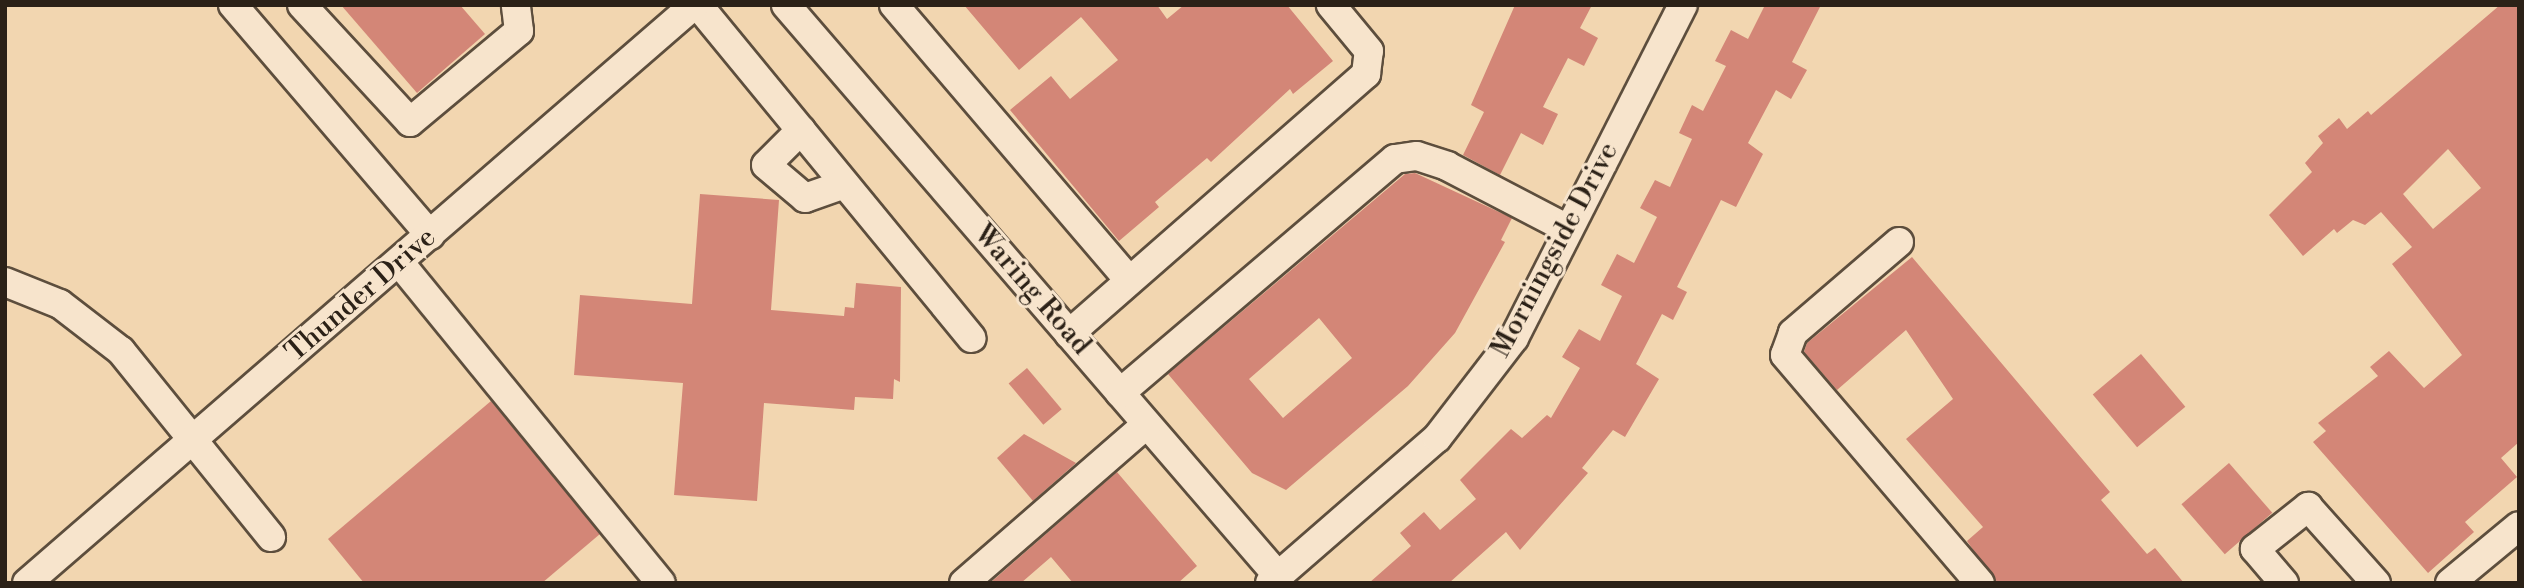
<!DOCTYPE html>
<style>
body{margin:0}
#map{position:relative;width:2524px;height:588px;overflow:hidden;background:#f2d6b0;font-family:"Libre Bodoni",serif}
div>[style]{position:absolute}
.building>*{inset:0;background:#d38677;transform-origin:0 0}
.roads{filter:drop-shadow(2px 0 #5d4e3d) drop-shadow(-2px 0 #5d4e3d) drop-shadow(0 2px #5d4e3d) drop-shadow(0 -2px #5d4e3d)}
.minor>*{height:28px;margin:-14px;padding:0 14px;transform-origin:14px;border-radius:14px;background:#f7e4cc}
span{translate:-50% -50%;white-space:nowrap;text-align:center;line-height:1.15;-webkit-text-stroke:6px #f7e4cc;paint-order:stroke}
.street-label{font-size:28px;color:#2b2117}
.frame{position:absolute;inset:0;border:7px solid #2b2117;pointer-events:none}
</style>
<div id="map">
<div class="building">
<div style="clip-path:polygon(341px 5px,460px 5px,485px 34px,417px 93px)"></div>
<div style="clip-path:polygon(964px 5px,1157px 5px,1167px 19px,1184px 5px,1287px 5px,1333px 61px,1293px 94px,1290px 89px,1211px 162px,1207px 158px,1155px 202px,1159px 207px,1119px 241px,1010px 110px,1051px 76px,1070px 99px,1118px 60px,1081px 17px,1019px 70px)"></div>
<div style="clip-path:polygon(1515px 5px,1592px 5px,1580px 28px,1598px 38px,1584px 66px,1568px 58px,1543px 107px,1558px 114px,1543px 145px,1521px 133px,1500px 175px,1463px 155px,1484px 112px,1471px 105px)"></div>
<div style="clip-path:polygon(1765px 5px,1821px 5px,1792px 62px,1807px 70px,1791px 99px,1776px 90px,1748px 143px,1763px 154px,1736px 207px,1721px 200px,1677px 287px,1687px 292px,1673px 320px,1662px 314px,1636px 364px,1659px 379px,1625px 437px,1613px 430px,1582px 468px,1588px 473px,1520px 550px,1506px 532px,1449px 583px,1369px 583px,1411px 546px,1400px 533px,1424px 512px,1440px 530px,1476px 499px,1460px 480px,1511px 429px,1522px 438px,1547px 415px,1551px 418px,1580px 368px,1562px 357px,1579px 329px,1600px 341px,1622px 296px,1601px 285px,1617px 254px,1634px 263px,1657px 217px,1640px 208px,1655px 180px,1670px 187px,1692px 139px,1679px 133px,1692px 105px,1703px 111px,1726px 66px,1715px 61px,1731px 30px,1748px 39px)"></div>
<div style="clip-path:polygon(evenodd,2500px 5px,2519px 5px,2519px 442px,2501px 458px,2517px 477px,2465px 522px,2474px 532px,2428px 573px,2313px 442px,2326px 431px,2318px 423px,2378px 376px,2370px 367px,2389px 351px,2424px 388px,2462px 355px,2392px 264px,2412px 247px,2381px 212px,2365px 225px,2353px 220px,2337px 233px,2334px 229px,2303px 256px,2269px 215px,2312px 172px,2305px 163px,2323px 143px,2318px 136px,2339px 118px,2347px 129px,2368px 111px,2371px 115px,2500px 5px,2448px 149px,2481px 188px,2433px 229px,2403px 194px,2448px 149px)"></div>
<div style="clip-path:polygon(evenodd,1415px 173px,1512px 218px,1501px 240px,1505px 242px,1455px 333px,1408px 386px,1286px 490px,1252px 473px,1168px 374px,1405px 174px,1415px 173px,1319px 318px,1352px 358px,1283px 418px,1249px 379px,1319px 318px)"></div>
<div style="clip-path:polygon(700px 194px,779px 200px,771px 310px,844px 316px,845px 307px,854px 308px,856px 283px,901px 287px,900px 382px,894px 379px,893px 399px,855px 397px,854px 410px,764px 403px,757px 501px,674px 495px,683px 383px,574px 375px,580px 295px,692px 304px)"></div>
<div style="clip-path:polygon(1912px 257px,2110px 492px,2101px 500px,2147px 554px,2155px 548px,2184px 583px,1996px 583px,1967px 541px,1983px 527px,1906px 439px,1953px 399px,1906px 330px,1837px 390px,1804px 352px,1807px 343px)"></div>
<div style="left:2141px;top:354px;width:69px;height:63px;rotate:50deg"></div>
<div style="left:1027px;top:368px;width:54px;height:24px;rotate:50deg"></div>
<div style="clip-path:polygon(491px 401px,600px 534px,542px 583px,364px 583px,328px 539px)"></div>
<div style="clip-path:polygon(1024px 434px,1076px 463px,1033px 501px,997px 458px)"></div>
<div style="left:2229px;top:463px;width:66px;height:63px;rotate:49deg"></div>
<div style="clip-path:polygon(1117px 472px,1197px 566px,1178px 583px,1073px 583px,1051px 557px,1021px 583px,990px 583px)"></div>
</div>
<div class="roads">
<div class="minor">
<div style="left:233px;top:5px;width:303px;rotate:49.4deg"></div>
<div style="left:302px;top:5px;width:159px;rotate:47.3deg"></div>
<div style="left:410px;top:122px;width:142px;rotate:-39.9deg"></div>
<div style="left:519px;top:31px;width:26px;rotate:-97deg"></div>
<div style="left:698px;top:5px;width:431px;rotate:50.6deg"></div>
<div style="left:786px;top:5px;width:754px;rotate:49.25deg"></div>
<div style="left:894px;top:5px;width:362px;rotate:49.5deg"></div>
<div style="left:801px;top:130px;width:49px;rotate:135deg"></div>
<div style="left:766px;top:165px;width:51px;rotate:40.2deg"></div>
<div style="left:805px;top:198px;width:42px;rotate:-19.3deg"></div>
<div style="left:1899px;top:242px;width:140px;rotate:139.4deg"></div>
<div style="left:1793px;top:333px;width:23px;rotate:110deg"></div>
<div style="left:1785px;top:355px;width:300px;rotate:49.5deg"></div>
<div style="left:399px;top:262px;width:414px;rotate:50.8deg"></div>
<div style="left:5px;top:282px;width:59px;rotate:21.8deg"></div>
<div style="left:60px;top:304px;width:77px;rotate:37.6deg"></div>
<div style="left:121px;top:351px;width:239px;rotate:51.1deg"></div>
<div style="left:1069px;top:334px;width:395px;rotate:-41.2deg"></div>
<div style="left:1366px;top:74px;width:23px;rotate:-83deg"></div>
<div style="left:1369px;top:51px;width:60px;rotate:-129.6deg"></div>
<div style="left:1120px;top:393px;width:361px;rotate:-40.4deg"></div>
<div style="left:1395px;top:159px;width:22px;rotate:-8deg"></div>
<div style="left:1417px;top:156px;width:32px;rotate:18deg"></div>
<div style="left:1447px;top:166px;width:136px;rotate:27.5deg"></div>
<div style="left:27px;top:583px;width:883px;rotate:-40.91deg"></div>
<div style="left:964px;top:583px;width:242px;rotate:-41deg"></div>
<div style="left:1270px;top:583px;width:221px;rotate:-41deg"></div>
<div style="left:1437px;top:438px;width:126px;rotate:-52.4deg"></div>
<div style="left:1514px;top:338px;width:373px;rotate:-63.1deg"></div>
<div style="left:2284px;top:583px;width:45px;rotate:-130.5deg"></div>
<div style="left:2255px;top:549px;width:68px;rotate:-38.4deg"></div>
<div style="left:2308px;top:507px;width:102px;rotate:48.2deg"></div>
<div style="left:2450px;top:583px;width:89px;rotate:-39.6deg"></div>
</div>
</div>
<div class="street-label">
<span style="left:1555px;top:250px;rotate:-62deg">Morningside Drive</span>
<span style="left:1032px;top:290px;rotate:49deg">Waring Road</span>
<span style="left:361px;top:295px;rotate:-41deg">Thunder Drive</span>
</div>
<div class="frame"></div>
</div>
